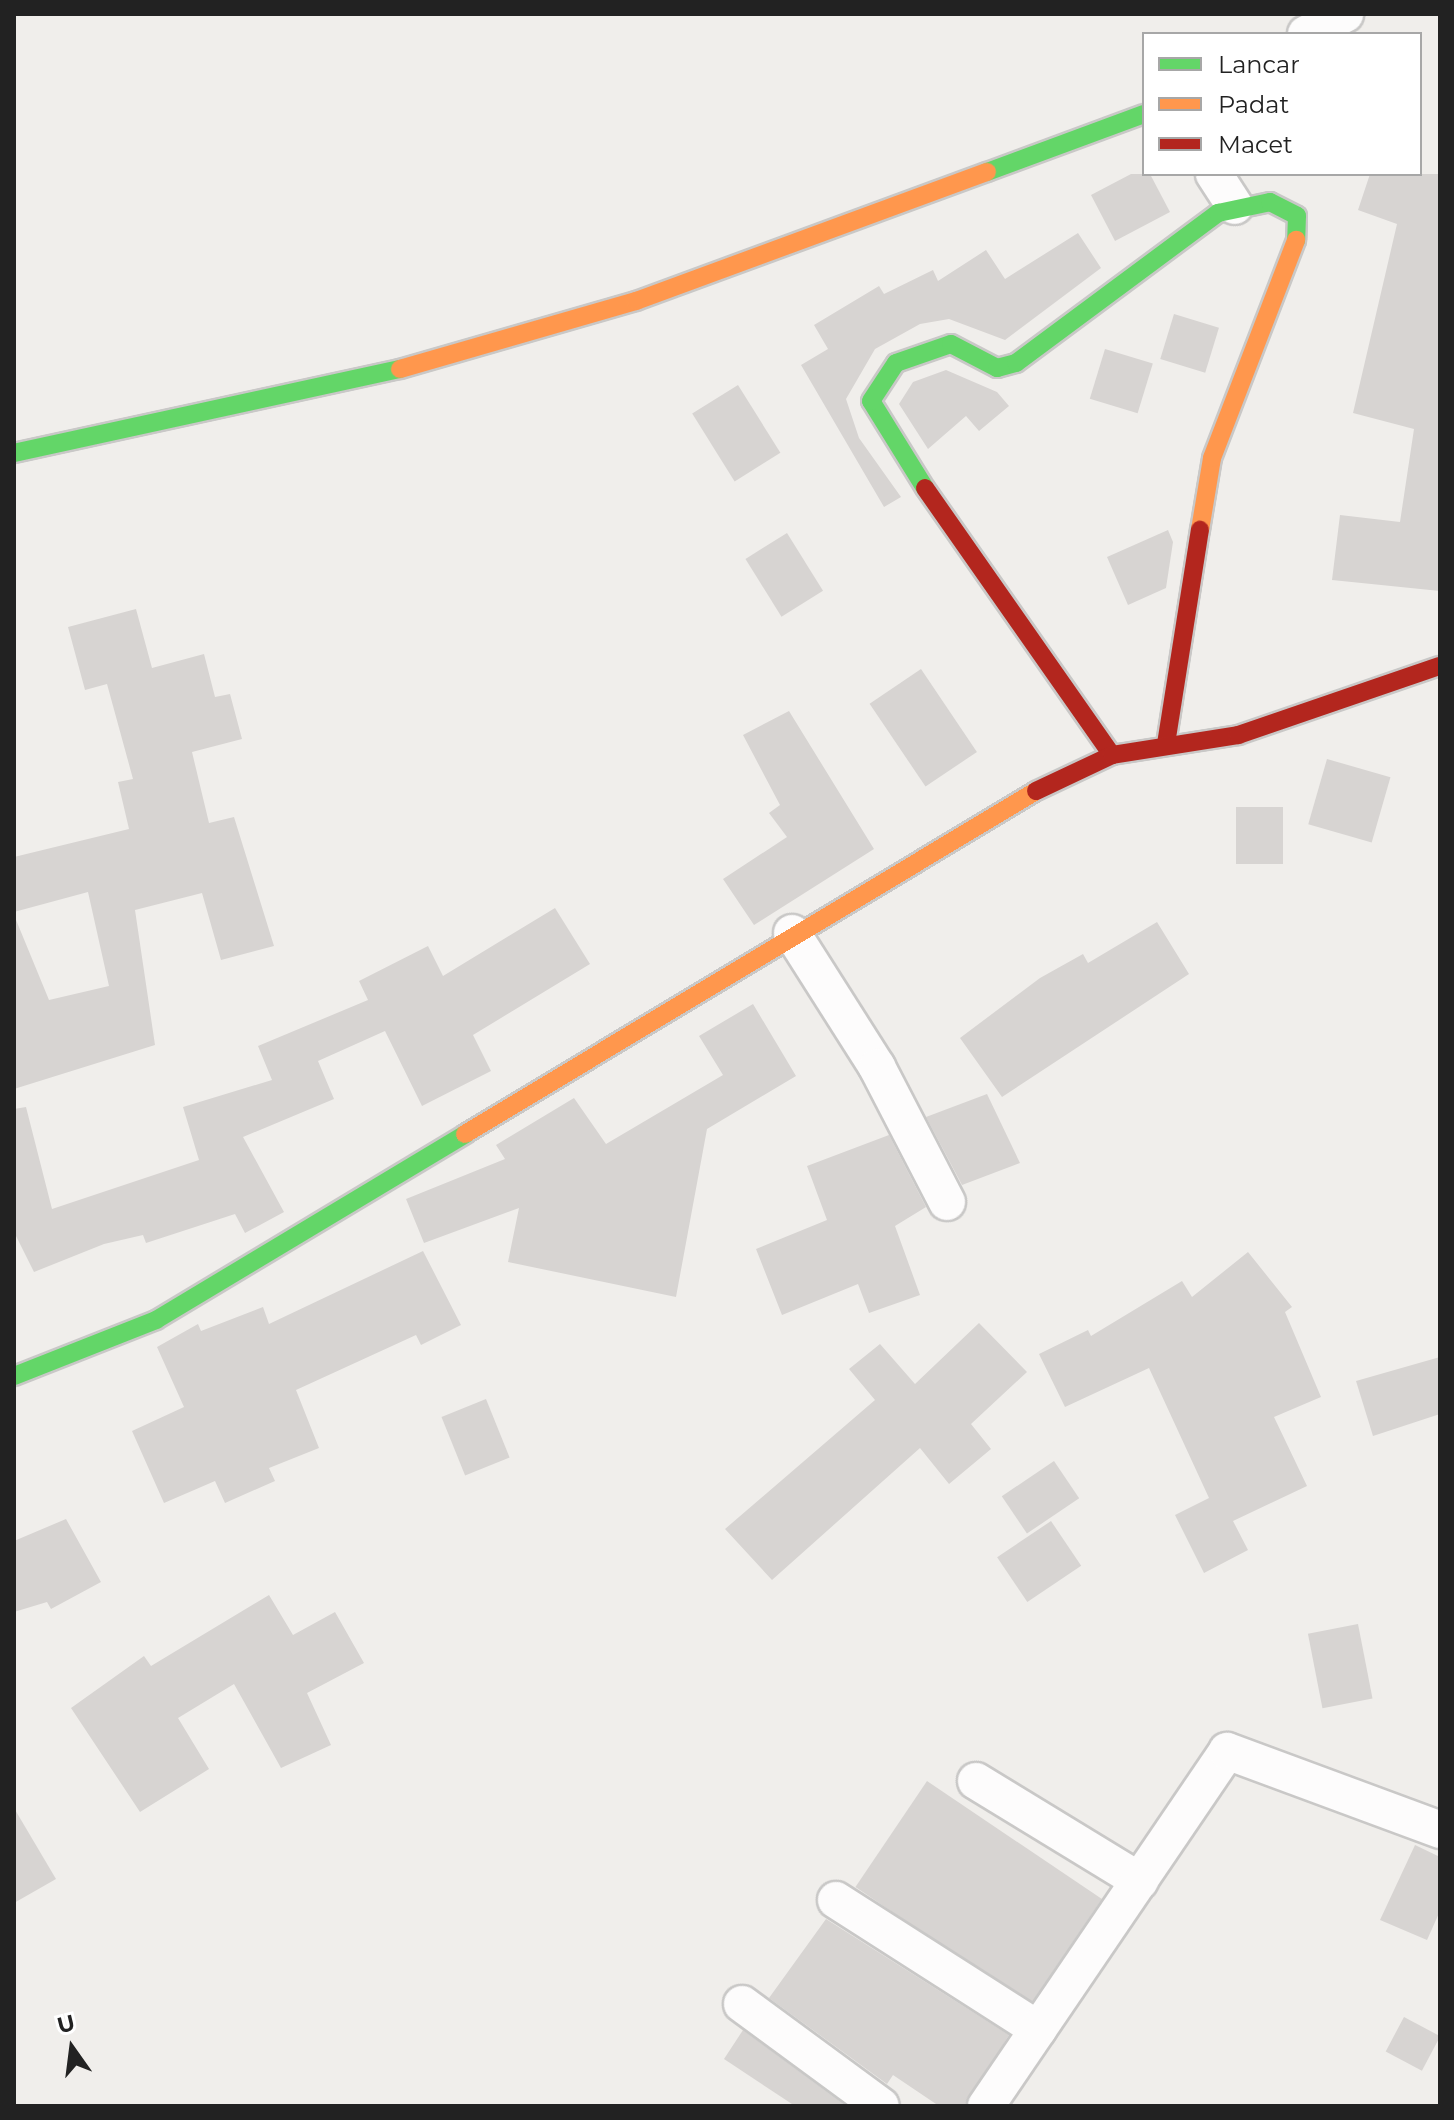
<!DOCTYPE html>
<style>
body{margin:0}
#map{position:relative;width:1454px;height:2120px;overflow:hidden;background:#f0eeeb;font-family:Montserrat,sans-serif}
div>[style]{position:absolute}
.building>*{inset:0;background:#d7d4d2;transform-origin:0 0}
.roads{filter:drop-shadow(2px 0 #c9c8c7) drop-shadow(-2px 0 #c9c8c7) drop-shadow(0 2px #c9c8c7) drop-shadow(0 -2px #c9c8c7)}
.street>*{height:36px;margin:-18px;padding:0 18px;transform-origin:18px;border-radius:18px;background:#fdfcfc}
.fast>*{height:18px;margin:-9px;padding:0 9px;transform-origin:9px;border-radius:9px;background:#63d668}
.slow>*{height:18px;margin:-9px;padding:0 9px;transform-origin:9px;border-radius:9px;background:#ff974d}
.jam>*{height:18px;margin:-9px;padding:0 9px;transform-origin:9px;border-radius:9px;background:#b3261e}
span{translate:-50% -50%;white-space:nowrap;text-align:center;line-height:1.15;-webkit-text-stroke:6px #fff;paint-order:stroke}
.frame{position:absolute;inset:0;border:16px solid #222;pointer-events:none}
.legend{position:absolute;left:1142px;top:32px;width:280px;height:144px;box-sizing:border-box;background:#fff;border:2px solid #a7a7a7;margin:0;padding:10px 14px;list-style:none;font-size:24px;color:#222}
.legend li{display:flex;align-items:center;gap:16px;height:40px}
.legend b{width:40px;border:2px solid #a7a7a7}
.north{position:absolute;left:32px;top:2008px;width:80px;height:80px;-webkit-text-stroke:6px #fff;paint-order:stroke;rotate:346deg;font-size:22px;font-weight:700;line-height:32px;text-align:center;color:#222}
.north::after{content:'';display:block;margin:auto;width:28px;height:36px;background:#222;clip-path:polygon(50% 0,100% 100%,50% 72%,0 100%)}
</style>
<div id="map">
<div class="building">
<div style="clip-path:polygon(1131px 174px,1150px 174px,1170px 212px,1115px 241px,1091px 195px)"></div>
<div style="clip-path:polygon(1370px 174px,1440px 174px,1440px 591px,1332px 580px,1340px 515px,1400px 522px,1414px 429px,1353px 413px,1397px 224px,1358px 210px)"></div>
<div style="clip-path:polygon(1078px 233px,1101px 268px,1005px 340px,949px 319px,920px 324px,875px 349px,846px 399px,859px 438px,901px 497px,884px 507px,801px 365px,828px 349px,814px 325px,879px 286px,884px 294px,933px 270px,938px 281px,986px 250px,1005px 279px)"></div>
<div style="left:1174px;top:314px;width:47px;height:47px;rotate:17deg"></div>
<div style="left:1105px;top:349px;width:50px;height:52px;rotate:17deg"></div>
<div style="clip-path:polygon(946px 370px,997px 392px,1009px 406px,979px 431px,966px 416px,928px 449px,899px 404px,913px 382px)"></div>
<div style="left:738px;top:385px;width:80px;height:54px;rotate:58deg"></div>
<div style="clip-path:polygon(1168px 530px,1173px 542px,1166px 588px,1128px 605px,1107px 557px)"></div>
<div style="left:787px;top:533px;width:68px;height:49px;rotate:58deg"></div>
<div style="clip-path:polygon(136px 609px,152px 668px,204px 654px,215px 697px,230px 694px,242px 739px,192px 752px,209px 823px,234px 817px,274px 946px,221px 960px,202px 893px,135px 910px,155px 1045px,14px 1089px,14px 915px,49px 1000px,109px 986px,88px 892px,14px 912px,14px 857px,129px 829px,118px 782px,133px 779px,107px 684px,85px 690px,68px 627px)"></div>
<div style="left:921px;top:669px;width:100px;height:62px;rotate:56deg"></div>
<div style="clip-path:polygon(789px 711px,874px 849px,754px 925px,723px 879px,787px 837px,769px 813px,780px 805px,743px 735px)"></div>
<div style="left:1327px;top:759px;width:66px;height:68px;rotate:16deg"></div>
<div style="left:1236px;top:807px;width:47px;height:57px"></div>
<div style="clip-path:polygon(555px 908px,590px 964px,473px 1035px,491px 1071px,422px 1106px,385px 1031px,318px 1061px,334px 1099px,243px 1137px,284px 1212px,245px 1233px,235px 1214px,146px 1243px,143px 1235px,104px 1244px,34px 1272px,14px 1232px,14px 1109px,26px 1107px,52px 1209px,199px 1160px,183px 1107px,272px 1080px,258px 1046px,368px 1000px,359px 981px,428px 946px,443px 976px)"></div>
<div style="clip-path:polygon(1157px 922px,1189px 974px,1002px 1097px,960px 1038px,1040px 978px,1083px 954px,1088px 963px)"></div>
<div style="clip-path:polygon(753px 1004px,796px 1076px,707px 1129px,676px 1297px,508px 1262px,519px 1208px,424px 1243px,406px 1199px,505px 1159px,496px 1145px,574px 1098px,606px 1144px,723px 1075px,699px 1036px)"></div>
<div style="clip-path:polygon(987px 1094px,1020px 1163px,962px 1185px,926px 1117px)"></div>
<div style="clip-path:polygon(889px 1135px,926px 1207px,895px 1226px,920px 1295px,869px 1313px,858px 1284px,782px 1315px,756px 1249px,827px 1220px,807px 1166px)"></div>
<div style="clip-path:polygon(423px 1251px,461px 1325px,421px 1345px,416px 1335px,296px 1390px,319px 1448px,269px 1468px,275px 1481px,225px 1503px,215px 1481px,164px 1503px,132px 1431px,184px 1407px,157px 1347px,198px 1324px,201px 1331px,263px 1307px,269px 1324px)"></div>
<div style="clip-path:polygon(1248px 1252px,1292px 1307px,1285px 1312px,1321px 1397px,1274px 1417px,1307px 1486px,1233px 1521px,1248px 1550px,1204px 1573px,1175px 1515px,1209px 1498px,1149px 1368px,1065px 1407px,1039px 1354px,1088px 1330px,1091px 1336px,1182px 1281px,1192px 1297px)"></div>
<div style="clip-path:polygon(979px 1323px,1027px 1372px,971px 1424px,991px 1449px,949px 1484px,920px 1448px,772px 1580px,725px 1529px,875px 1400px,849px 1369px,880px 1344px,915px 1384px)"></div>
<div style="clip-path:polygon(1440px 1357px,1440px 1414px,1373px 1436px,1356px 1381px)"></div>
<div style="left:486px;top:1399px;width:63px;height:48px;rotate:68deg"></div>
<div style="left:1054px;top:1461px;width:45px;height:63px;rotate:56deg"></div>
<div style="clip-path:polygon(66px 1519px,101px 1582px,51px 1609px,47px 1602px,14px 1612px,14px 1541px)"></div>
<div style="left:1051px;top:1521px;width:54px;height:65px;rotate:56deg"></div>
<div style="clip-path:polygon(269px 1595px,293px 1635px,335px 1612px,364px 1663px,307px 1693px,331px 1745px,281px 1768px,234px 1684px,178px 1718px,209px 1769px,140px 1812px,71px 1708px,144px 1656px,151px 1666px)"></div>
<div style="left:1358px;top:1624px;width:76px;height:51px;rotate:79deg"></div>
<div style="left:927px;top:1781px;width:211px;height:128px;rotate:34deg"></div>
<div style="clip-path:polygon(14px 1808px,56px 1879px,14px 1903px)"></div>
<div style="clip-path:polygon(1415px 1845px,1440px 1857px,1440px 1911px,1427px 1940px,1380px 1920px)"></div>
<div style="clip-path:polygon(826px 1919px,1009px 2035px,965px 2106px,939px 2106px,893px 2075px,887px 2084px,769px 1998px)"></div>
<div style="left:1404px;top:2017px;width:41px;height:39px;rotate:28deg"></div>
<div style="clip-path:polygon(743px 2030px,846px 2106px,795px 2106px,724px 2059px)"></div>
</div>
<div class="roads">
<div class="street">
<div style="left:1306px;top:34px;width:44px;rotate:-27.1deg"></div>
<div style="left:1214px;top:174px;width:38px;rotate:57deg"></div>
<div style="left:792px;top:933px;width:159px;rotate:57.6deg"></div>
<div style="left:877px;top:1067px;width:152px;rotate:62.6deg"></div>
<div style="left:976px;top:1781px;width:192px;rotate:31.4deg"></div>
<div style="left:836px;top:1900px;width:240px;rotate:32.6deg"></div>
<div style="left:742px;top:2004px;width:172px;rotate:36.3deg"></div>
<div style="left:986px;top:2106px;width:429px;rotate:-55.8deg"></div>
<div style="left:1227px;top:1751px;width:227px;rotate:20.3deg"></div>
</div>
<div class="fast">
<div style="left:987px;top:172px;width:167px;rotate:-20.3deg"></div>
<div style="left:14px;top:453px;width:395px;rotate:-12.3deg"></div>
<div style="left:925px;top:488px;width:102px;rotate:-121.8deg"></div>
<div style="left:871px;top:401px;width:45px;rotate:-56.7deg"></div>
<div style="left:896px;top:363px;width:58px;rotate:-19.1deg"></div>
<div style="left:951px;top:344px;width:52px;rotate:27.6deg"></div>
<div style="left:997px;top:368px;width:20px;rotate:-15deg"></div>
<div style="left:1016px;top:363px;width:252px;rotate:-36.6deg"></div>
<div style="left:1218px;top:213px;width:53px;rotate:-11.9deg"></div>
<div style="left:1270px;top:202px;width:30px;rotate:27deg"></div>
<div style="left:1297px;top:216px;width:24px;rotate:92deg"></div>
<div style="left:14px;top:1376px;width:153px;rotate:-21.5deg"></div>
<div style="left:156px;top:1320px;width:361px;rotate:-31deg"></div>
</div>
<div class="slow">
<div style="left:400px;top:369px;width:246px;rotate:-16.1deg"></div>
<div style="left:636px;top:301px;width:374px;rotate:-20.2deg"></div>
<div style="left:1200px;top:530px;width:73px;rotate:-80.5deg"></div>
<div style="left:1212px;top:458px;width:234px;rotate:-68.9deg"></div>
<div style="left:465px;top:1134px;width:666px;rotate:-30.99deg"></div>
</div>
<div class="jam">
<div style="left:925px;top:488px;width:326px;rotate:55deg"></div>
<div style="left:1166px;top:744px;width:217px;rotate:-81deg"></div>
<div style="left:1036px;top:791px;width:84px;rotate:-25.3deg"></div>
<div style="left:1112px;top:755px;width:128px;rotate:-9deg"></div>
<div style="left:1238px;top:735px;width:213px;rotate:-18.9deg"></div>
</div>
</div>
<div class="frame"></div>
<ul class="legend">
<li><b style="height:10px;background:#63d668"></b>Lancar</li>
<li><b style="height:10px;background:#ff974d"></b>Padat</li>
<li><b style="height:10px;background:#b3261e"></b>Macet</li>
</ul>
<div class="north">U</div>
</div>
